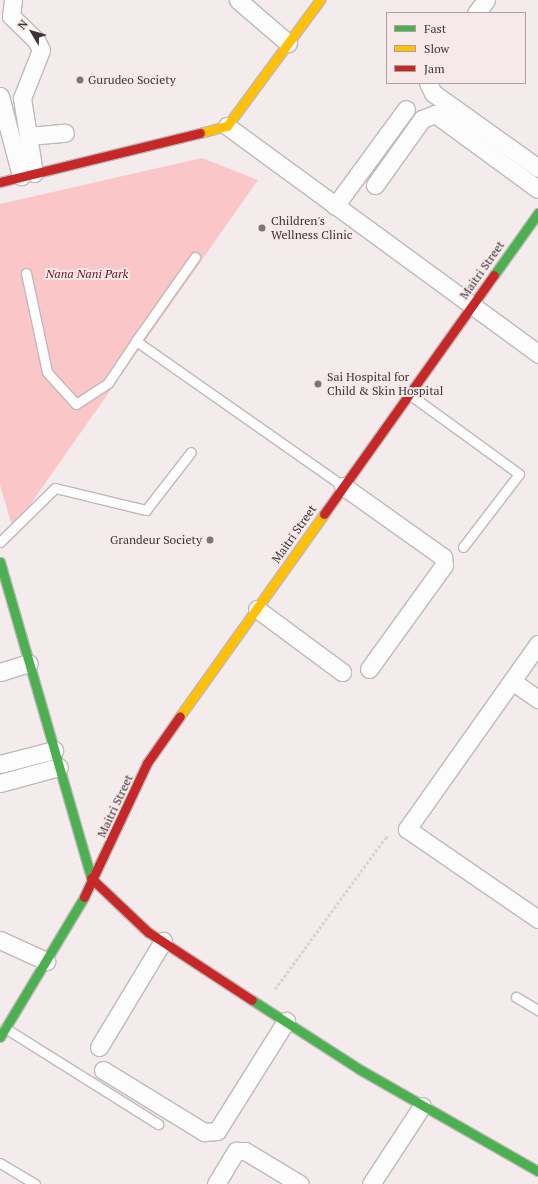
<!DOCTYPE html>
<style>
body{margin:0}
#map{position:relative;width:538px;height:1184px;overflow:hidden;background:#f4ecec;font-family:"PT Serif",serif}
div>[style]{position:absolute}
.green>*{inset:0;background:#fac6c7}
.path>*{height:2.5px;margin-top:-1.25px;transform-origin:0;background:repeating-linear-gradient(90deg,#d7d4d4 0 3px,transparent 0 5px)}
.roads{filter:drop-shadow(1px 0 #bfb9b9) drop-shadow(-1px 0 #bfb9b9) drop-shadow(0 1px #bfb9b9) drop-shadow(0 -1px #bfb9b9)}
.lane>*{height:9px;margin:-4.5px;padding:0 4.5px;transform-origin:4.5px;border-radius:4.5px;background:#fdfcfc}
.street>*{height:17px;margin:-8.5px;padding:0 8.5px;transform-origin:8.5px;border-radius:8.5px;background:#fdfcfc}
.fast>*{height:9px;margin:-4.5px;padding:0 4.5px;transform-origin:4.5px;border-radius:4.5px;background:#4caf50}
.slow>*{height:9px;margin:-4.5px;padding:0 4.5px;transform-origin:4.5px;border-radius:4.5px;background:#ffc107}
.jam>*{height:9px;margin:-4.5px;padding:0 4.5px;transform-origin:4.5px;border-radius:4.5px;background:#c62828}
.dots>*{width:11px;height:11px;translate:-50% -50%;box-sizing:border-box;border:2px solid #f7e9e9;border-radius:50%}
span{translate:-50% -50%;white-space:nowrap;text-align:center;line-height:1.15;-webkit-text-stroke:4px #f7e9e9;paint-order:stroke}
.poi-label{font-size:12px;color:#3b3636}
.left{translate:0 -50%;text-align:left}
.right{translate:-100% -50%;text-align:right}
.street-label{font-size:12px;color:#3b3636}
.park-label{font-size:12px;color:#671421;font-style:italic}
.legend{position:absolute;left:386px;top:12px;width:140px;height:72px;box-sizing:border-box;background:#f7e9e9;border:1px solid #aca1a1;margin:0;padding:5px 7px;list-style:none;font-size:12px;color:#3b3636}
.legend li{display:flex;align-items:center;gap:8px;height:20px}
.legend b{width:20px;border:1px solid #aca1a1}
.north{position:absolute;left:12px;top:12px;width:40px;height:40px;-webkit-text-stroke:3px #f7e9e9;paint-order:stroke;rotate:308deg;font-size:11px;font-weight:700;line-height:16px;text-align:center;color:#3b3636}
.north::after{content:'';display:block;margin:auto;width:14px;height:18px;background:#3b3636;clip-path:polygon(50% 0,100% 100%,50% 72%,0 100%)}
</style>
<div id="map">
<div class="green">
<div style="clip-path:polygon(202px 158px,258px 180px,13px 529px,0 485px,0 204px)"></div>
</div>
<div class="path">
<div style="left:275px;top:989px;width:187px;rotate:-53.9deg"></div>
<div style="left:385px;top:838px;width:5px;rotate:-22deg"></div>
</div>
<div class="roads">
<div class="lane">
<div style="left:195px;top:257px;width:103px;rotate:125.1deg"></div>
<div style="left:136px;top:341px;width:253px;rotate:35deg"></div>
<div style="left:26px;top:273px;width:101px;rotate:78deg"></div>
<div style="left:47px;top:372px;width:43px;rotate:47.8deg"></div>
<div style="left:76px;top:404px;width:38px;rotate:-33deg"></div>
<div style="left:108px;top:383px;width:50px;rotate:-56.3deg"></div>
<div style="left:409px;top:394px;width:136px;rotate:36deg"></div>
<div style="left:519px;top:474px;width:92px;rotate:127.5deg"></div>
<div style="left:0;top:542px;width:77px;rotate:-44.5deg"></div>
<div style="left:55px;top:488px;width:94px;rotate:13.6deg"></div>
<div style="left:146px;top:510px;width:73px;rotate:-52.2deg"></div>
<div style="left:516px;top:997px;width:26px;rotate:31deg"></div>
<div style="left:5px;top:1028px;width:181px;rotate:32.1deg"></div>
<div style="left:0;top:1163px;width:41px;rotate:31deg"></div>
</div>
<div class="street">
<div style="left:13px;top:0;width:16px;rotate:97deg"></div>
<div style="left:11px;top:16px;width:35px;rotate:44deg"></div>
<div style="left:36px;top:40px;width:11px;rotate:63deg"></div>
<div style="left:41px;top:50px;width:52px;rotate:111.6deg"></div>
<div style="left:22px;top:98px;width:76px;rotate:80.9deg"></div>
<div style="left:238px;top:0;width:66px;rotate:40.7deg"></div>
<div style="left:476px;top:13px;width:16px;rotate:-52deg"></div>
<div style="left:428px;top:83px;width:11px;rotate:63deg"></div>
<div style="left:433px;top:93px;width:129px;rotate:35.5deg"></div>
<div style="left:0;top:96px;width:83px;rotate:75.3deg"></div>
<div style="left:227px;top:126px;width:386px;rotate:36.2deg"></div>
<div style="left:28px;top:136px;width:37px;rotate:-5deg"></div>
<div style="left:375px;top:185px;width:81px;rotate:-54.5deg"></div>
<div style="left:422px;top:119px;width:14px;rotate:-21deg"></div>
<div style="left:435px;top:114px;width:127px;rotate:36.1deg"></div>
<div style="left:335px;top:206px;width:120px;rotate:-53.8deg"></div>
<div style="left:343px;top:486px;width:123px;rotate:35.4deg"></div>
<div style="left:443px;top:557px;width:8px;rotate:83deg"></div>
<div style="left:444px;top:565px;width:128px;rotate:125.8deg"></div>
<div style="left:257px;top:609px;width:106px;rotate:36.5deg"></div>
<div style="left:538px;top:644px;width:227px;rotate:125.3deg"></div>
<div style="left:407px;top:829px;width:159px;rotate:34.5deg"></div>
<div style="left:0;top:672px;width:30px;rotate:-17deg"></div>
<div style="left:512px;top:681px;width:32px;rotate:35deg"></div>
<div style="left:0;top:764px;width:56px;rotate:-14.5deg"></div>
<div style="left:0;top:783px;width:61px;rotate:-15.2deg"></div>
<div style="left:0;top:940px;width:51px;rotate:24.5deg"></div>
<div style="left:99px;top:1047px;width:124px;rotate:-58.9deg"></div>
<div style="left:103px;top:1070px;width:119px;rotate:31.5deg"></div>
<div style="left:204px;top:1132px;width:13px;rotate:-4deg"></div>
<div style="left:217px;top:1131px;width:130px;rotate:-57.9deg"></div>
<div style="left:216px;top:1184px;width:39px;rotate:-59deg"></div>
<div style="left:236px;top:1151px;width:9px"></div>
<div style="left:245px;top:1151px;width:64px;rotate:31deg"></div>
<div style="left:371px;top:1184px;width:93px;rotate:-56.8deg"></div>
</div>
<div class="fast">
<div style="left:494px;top:275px;width:76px;rotate:-54.6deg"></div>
<div style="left:0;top:562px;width:329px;rotate:73.9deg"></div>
<div style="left:252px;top:1000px;width:127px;rotate:32.8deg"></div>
<div style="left:359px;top:1069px;width:206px;rotate:29.7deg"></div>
<div style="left:0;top:1037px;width:163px;rotate:-59deg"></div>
</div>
<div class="slow">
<div style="left:200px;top:133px;width:28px;rotate:-15deg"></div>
<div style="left:227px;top:126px;width:157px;rotate:-53.6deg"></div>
<div style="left:180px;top:716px;width:248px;rotate:-54.5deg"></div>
</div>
<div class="jam">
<div style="left:0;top:182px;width:206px;rotate:-13.8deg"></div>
<div style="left:324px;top:514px;width:293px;rotate:-54.6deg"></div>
<div style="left:91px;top:878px;width:79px;rotate:43.5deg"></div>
<div style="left:148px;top:932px;width:124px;rotate:33.2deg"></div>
<div style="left:84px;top:897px;width:148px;rotate:-64.8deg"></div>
<div style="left:147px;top:763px;width:57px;rotate:-54.9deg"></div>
</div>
</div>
<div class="dots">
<div style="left:80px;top:80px;background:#7c7676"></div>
<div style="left:262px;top:228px;background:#7c7676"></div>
<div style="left:318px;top:384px;background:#7c7676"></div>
<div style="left:210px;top:540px;background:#7c7676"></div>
</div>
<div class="poi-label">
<span class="left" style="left:88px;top:80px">Gurudeo Society</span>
<span class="left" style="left:271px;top:228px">Children's<br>Wellness Clinic</span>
<span class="left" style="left:327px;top:384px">Sai Hospital for<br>Child &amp; Skin Hospital</span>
<span class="right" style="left:202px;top:540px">Grandeur Society</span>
</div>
<div class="street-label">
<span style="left:482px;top:270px;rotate:-55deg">Maitri Street</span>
<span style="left:294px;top:534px;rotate:-55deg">Maitri Street</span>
<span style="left:115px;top:806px;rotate:-65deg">Maitri Street</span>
</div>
<div class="park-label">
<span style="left:87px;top:274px">Nana Nani Park</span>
</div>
<ul class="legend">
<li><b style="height:5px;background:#4caf50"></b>Fast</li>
<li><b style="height:5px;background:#ffc107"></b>Slow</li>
<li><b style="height:5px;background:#c62828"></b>Jam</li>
</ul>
<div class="north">N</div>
</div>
